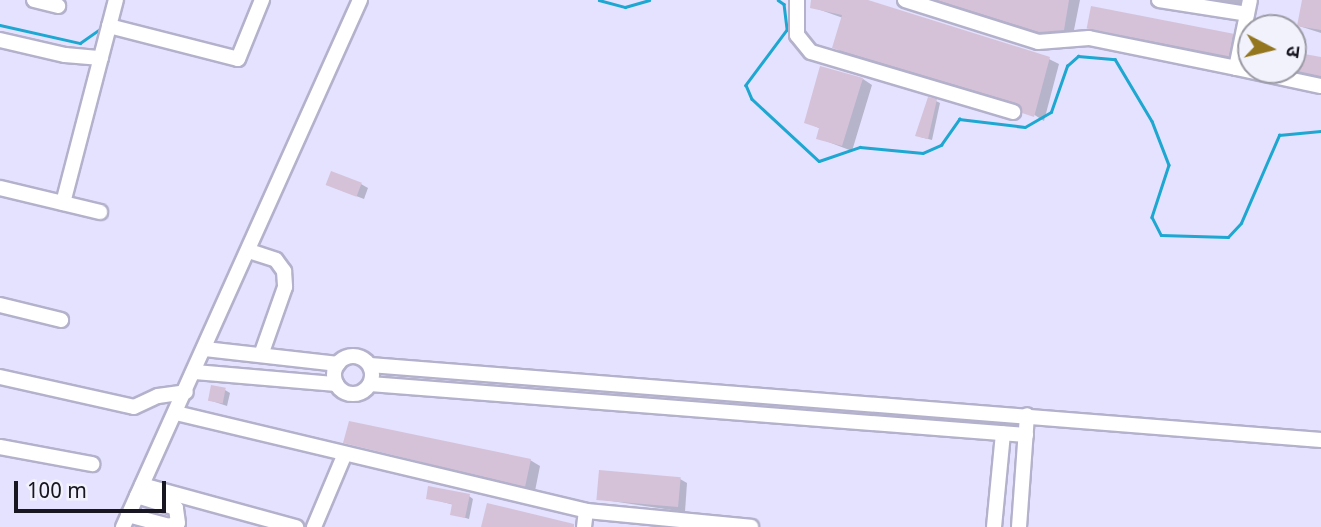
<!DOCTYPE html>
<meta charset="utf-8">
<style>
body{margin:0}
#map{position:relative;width:1321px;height:527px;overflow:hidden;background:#e4e2fe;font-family:Georgia,"Noto Sans Devanagari",serif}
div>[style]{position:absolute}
.shadow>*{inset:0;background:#0003}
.stream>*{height:2.5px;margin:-1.25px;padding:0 1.25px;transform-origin:1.25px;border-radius:1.25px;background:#1da7d1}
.building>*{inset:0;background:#d5c2d8;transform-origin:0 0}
.roads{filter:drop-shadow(2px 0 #b3b1cb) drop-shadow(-2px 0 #b3b1cb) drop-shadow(0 2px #b3b1cb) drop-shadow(0 -2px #b3b1cb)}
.minor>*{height:14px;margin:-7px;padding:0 7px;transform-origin:7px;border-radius:7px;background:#fff}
.minor>.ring{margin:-7px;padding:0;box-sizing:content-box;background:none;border:14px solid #fff;border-radius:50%}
span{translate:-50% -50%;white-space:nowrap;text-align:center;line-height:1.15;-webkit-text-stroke:5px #f2f2fd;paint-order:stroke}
.north{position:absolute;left:1237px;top:14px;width:70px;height:70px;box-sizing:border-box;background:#f2f2fd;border:2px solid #9b9aa5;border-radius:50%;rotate:97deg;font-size:19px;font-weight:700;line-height:28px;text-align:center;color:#181721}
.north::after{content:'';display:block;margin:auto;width:24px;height:32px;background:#93761d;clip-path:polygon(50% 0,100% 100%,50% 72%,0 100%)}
.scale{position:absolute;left:14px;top:481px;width:152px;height:32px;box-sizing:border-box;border:4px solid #181721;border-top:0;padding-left:9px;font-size:21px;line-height:24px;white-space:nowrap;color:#181721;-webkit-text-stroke:5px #f2f2fd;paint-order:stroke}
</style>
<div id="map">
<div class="shadow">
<div style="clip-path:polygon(813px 0,864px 0,1049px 59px,1059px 64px,1044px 121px,1019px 105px,843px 53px,834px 47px,843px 18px,812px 7px)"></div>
<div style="clip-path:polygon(934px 0,1080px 0,1073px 35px,1050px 37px)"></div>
<div style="clip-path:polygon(1201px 0,1251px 0,1249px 7px)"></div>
<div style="clip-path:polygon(1304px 0,1321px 0,1321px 33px,1299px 26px)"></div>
<div style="clip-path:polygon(1089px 28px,1233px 35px,1242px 41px,1238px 61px)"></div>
<div style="clip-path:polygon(1293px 36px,1304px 41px,1302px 56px,1321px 59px,1321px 80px,1280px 70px,1293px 70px)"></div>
<div style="clip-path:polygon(863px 79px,872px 85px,852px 151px,818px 138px,821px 129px,806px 122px)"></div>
<div style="clip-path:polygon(936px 101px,940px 103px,932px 140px,920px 137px)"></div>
<div style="clip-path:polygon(361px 184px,368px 188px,364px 199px,335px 188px)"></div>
<div style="clip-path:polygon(225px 390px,230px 393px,227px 406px,209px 400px)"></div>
<div style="clip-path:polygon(345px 442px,530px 460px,540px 466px,535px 491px)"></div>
<div style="clip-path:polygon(680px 479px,687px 483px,685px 512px,598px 499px)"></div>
<div style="clip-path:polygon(469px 496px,473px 499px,469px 519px,452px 514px,454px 505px,428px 498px)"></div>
</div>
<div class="stream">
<div style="left:599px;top:0;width:27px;rotate:15deg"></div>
<div style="left:625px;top:7px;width:25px;rotate:-16deg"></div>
<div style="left:778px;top:0;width:7px;rotate:34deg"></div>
<div style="left:784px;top:4px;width:26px;rotate:83deg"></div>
<div style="left:787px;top:30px;width:69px;rotate:126.7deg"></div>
<div style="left:746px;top:85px;width:15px;rotate:67deg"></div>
<div style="left:752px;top:99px;width:91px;rotate:42.8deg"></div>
<div style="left:819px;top:161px;width:43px;rotate:-18.9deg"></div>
<div style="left:860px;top:147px;width:63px;rotate:5.4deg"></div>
<div style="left:923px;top:153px;width:20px;rotate:-24deg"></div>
<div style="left:941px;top:145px;width:32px;rotate:-55deg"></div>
<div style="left:959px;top:119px;width:66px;rotate:6.9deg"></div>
<div style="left:1025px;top:127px;width:30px;rotate:-30deg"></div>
<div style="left:1051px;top:112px;width:49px;rotate:-70.8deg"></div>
<div style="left:1067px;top:66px;width:15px;rotate:-42deg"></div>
<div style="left:1078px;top:56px;width:37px;rotate:5deg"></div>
<div style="left:1115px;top:59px;width:72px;rotate:59.2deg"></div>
<div style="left:1152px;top:121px;width:47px;rotate:68.9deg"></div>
<div style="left:1169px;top:165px;width:55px;rotate:108.1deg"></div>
<div style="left:1152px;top:217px;width:20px;rotate:63deg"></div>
<div style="left:1161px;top:235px;width:67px;rotate:1.7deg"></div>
<div style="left:1228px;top:237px;width:19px;rotate:-47deg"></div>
<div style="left:1241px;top:223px;width:96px;rotate:-66.6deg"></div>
<div style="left:1279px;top:135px;width:42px;rotate:-5.4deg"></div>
<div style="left:0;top:25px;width:82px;rotate:12.7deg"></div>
<div style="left:80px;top:43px;width:28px;rotate:-35deg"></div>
</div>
<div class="building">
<div style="clip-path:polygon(811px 0,868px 0,1050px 57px,1034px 117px,1022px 113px,1016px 103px,832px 48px,842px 15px,810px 8px)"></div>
<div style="clip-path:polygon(937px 0,1069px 0,1064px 30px,1039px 32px)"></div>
<div style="clip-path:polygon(1302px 0,1321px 0,1321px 30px,1297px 26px)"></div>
<div style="left:1091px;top:6px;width:145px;height:23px;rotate:11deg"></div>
<div style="clip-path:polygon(1293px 52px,1321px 57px,1321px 76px,1293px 70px)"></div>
<div style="clip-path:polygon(820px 66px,863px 78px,842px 146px,816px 139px,819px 128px,804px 123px)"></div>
<div style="clip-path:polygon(928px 97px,937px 99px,928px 139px,915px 136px)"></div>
<div style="left:331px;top:171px;width:33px;height:15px;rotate:21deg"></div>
<div style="left:211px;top:385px;width:15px;height:16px;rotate:11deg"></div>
<div style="clip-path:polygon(349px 421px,531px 459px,525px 487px,343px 443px)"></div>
<div style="left:599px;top:470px;width:82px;height:30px;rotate:5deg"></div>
<div style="clip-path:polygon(428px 486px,470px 494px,465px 518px,450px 515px,452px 504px,426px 499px)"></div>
<div style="clip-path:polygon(487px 503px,574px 524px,574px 527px,481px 527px)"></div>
</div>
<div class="roads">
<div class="minor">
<div style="left:34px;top:0;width:25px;rotate:14deg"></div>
<div style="left:797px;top:0;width:35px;rotate:90deg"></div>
<div style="left:797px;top:35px;width:22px;rotate:51deg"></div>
<div style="left:811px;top:52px;width:211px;rotate:16.5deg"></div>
<div style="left:905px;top:0;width:139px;rotate:17.5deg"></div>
<div style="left:1038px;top:42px;width:51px;rotate:-4.5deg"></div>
<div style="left:1089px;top:38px;width:150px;rotate:11.5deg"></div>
<div style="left:1236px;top:68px;width:69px;rotate:-78.4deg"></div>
<div style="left:1159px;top:0;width:89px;rotate:9deg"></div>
<div style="left:109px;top:26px;width:133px;rotate:14.3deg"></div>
<div style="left:238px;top:59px;width:64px;rotate:-67.9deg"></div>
<div style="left:0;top:40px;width:67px;rotate:13deg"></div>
<div style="left:65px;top:55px;width:36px;rotate:5deg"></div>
<div style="left:1236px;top:68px;width:87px;rotate:12deg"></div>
<div style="left:0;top:188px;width:103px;rotate:13.5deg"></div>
<div style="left:63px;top:203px;width:210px;rotate:-75.4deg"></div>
<div style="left:249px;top:251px;width:28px;rotate:18deg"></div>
<div style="left:276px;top:260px;width:14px;rotate:54deg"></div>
<div style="left:284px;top:271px;width:16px;rotate:86deg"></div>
<div style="left:285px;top:287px;width:72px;rotate:109.4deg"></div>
<div style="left:0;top:305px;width:63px;rotate:13.8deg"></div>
<div style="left:205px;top:349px;width:134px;rotate:6.4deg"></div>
<div class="ring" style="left:334px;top:356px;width:24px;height:24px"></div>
<div style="left:370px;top:365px;width:954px;rotate:4.51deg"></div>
<div style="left:195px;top:372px;width:142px;rotate:4.9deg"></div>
<div style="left:0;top:377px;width:137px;rotate:12.6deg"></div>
<div style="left:134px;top:407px;width:26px;rotate:-25deg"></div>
<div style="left:158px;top:396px;width:28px;rotate:-8deg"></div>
<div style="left:370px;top:384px;width:658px;rotate:4.45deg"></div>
<div style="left:176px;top:413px;width:422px;rotate:13.4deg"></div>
<div style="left:0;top:447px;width:94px;rotate:10.5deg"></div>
<div style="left:142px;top:485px;width:160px;rotate:15.3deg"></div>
<div style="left:128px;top:515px;width:42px;rotate:15deg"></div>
<div style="left:169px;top:526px;width:9px;rotate:-18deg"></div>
<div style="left:178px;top:523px;width:15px;rotate:-98deg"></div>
<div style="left:176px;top:508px;width:41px;rotate:-162.9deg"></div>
<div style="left:123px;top:527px;width:578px;rotate:-65.79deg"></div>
<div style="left:314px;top:527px;width:77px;rotate:-67.1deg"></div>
<div style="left:584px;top:527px;width:16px;rotate:-83deg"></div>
<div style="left:586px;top:511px;width:166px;rotate:5.5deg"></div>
<div style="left:994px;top:527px;width:94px;rotate:-84.5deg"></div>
<div style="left:1019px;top:527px;width:112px;rotate:-85.9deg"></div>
</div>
</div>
<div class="north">उ</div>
<div class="scale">100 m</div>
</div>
